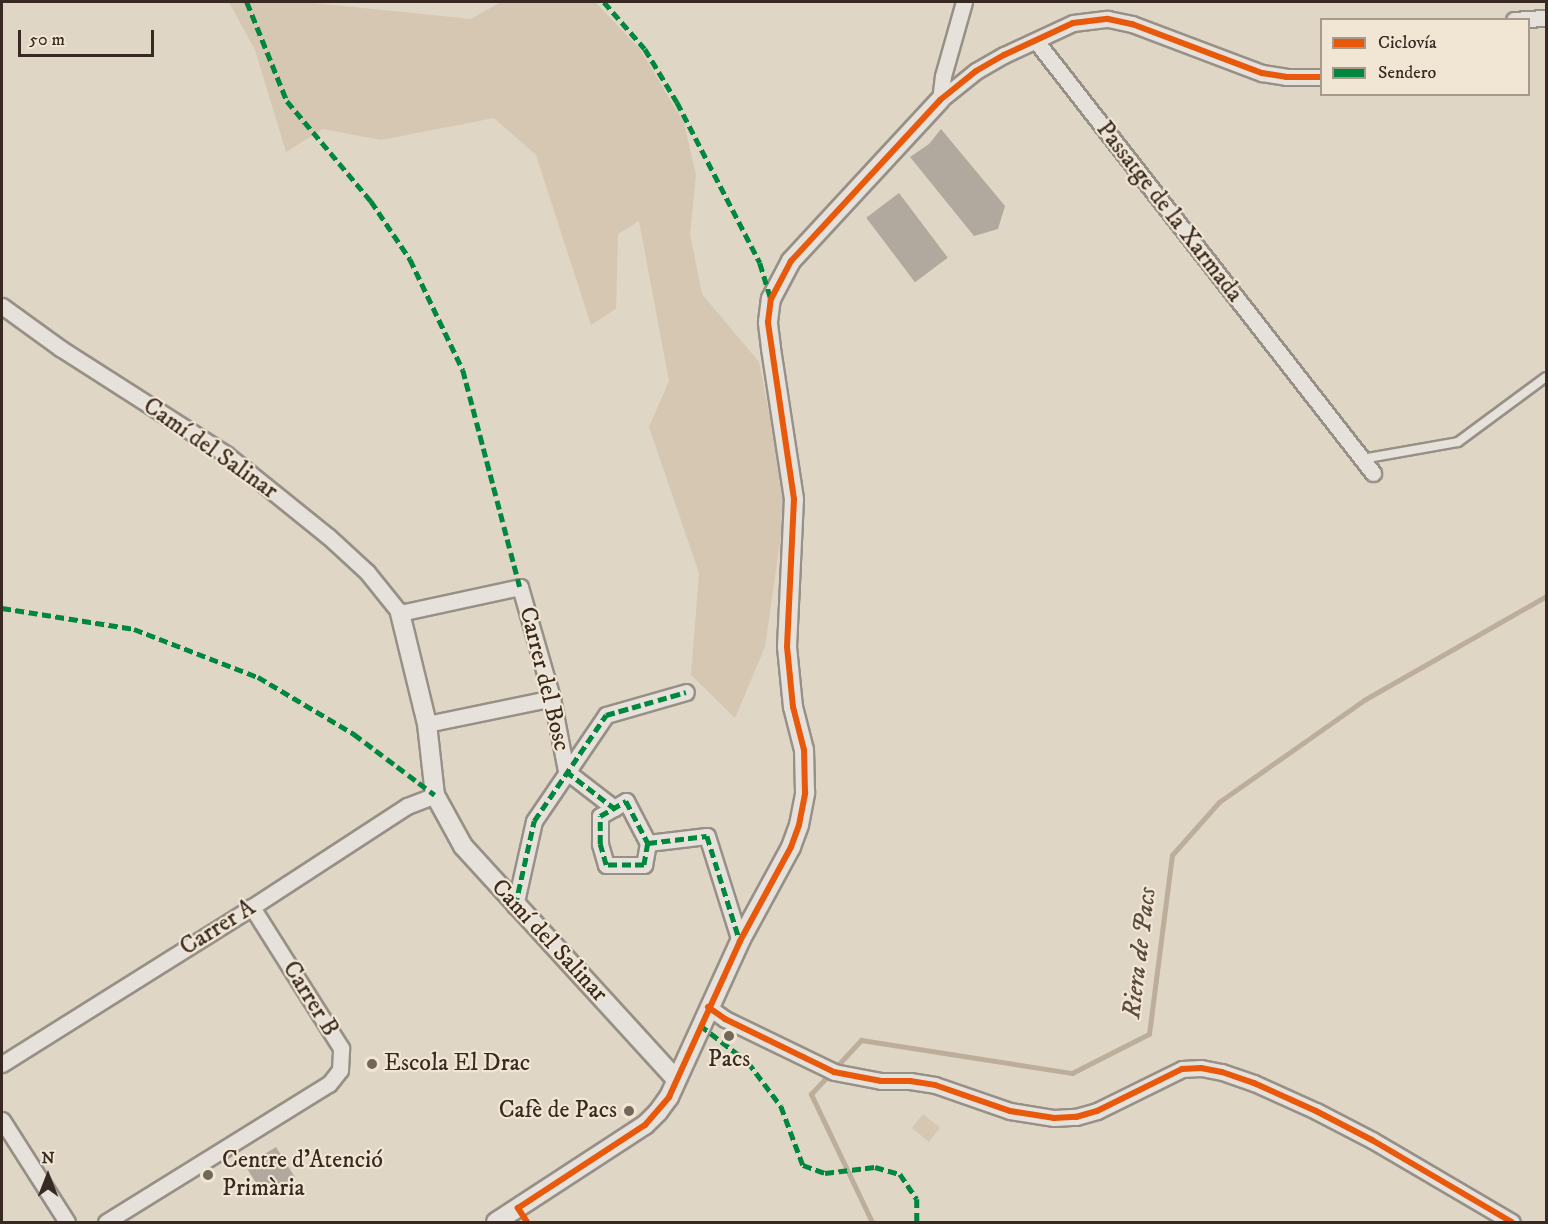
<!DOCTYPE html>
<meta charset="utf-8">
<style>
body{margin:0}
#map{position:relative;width:1548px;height:1224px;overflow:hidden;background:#e0d6c6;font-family:"IM FELL DW Pica",serif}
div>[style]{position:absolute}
.green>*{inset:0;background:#d5c7b2;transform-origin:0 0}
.stream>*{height:5px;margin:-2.5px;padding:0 2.5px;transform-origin:2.5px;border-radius:2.5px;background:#bcae9a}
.building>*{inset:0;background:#b1a99e;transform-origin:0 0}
.roads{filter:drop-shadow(2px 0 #979086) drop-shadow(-2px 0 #979086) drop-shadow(0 2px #979086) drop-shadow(0 -2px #979086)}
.service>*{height:8px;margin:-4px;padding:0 4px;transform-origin:4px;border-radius:4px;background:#e6e1da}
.minor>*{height:15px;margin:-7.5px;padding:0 7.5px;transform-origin:7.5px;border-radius:7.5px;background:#e6e1da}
.tertiary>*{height:18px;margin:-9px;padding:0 9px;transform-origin:9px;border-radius:9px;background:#e6e1da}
.quiet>*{height:4.5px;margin-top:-2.25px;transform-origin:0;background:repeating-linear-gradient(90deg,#00873e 0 9px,transparent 0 13.5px)}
.cycleway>*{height:6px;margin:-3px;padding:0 3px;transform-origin:3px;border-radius:3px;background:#e8590c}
.dots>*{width:16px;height:16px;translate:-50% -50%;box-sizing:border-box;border:3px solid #f1e6d3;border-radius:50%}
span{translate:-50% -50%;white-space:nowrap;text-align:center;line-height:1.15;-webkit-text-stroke:4.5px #f1e6d3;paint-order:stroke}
.street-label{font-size:24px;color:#382922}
.poi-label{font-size:24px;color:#382922}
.left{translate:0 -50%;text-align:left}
.right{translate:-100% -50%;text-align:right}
.water-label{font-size:26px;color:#5b4c40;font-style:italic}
.frame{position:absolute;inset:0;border:3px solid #382922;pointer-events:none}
.legend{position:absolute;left:1320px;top:18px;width:210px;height:78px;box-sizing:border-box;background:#f1e6d3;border:2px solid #a79a8c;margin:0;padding:8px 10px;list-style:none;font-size:18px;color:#382922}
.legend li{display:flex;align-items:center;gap:12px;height:30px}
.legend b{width:30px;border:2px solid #a79a8c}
.north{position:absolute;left:18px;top:1146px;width:60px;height:60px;-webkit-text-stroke:4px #f1e6d3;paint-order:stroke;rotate:0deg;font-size:16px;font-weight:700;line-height:24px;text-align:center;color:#382922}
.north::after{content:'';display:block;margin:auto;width:21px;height:27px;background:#382922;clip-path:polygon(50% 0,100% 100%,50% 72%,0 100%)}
.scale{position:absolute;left:18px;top:30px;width:136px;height:27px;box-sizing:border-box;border:3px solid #382922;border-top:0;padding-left:8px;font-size:18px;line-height:21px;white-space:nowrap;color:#382922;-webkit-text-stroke:4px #f1e6d3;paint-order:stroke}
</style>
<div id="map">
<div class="green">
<div style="clip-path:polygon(229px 2px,304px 2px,471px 19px,501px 2px,595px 2px,640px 49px,684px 123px,696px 175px,690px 234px,702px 294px,759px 362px,786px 500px,765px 647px,735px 718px,691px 675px,699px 573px,649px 427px,669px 381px,639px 221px,618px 234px,616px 309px,591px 325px,536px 155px,494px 118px,381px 140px,323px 129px,286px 152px,255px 50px)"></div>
<div style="left:923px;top:1114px;width:22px;height:18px;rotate:39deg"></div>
</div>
<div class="stream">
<div style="left:872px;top:1222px;width:142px;rotate:-115.5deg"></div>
<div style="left:811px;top:1094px;width:74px;rotate:-47.2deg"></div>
<div style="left:861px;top:1040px;width:214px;rotate:8.9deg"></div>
<div style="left:1072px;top:1073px;width:86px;rotate:-26.9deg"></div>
<div style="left:1149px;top:1034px;width:180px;rotate:-82.7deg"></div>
<div style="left:1172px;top:855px;width:71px;rotate:-48.4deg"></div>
<div style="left:1219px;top:802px;width:177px;rotate:-35.1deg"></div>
<div style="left:1364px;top:700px;width:210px;rotate:-29.7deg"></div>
</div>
<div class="building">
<div style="clip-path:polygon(941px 129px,1005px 206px,998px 229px,974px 236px,910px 157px,929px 144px)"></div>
<div style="left:899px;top:193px;width:81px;height:41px;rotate:53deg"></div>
<div style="left:276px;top:1147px;width:36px;height:36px;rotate:58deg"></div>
</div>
<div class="roads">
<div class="service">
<div style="left:1362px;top:459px;width:97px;rotate:-10deg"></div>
<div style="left:1458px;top:442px;width:109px;rotate:-36.5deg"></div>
</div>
<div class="minor">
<div style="left:1514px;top:20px;width:32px;rotate:-4deg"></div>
<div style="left:1036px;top:41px;width:548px;rotate:52.04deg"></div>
<div style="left:940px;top:100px;width:46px;rotate:-38.9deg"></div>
<div style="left:976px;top:71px;width:32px;rotate:-30deg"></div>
<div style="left:1004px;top:55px;width:76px;rotate:-24.9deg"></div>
<div style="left:1073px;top:23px;width:35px;rotate:-7deg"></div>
<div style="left:1108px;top:19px;width:25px;rotate:12deg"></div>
<div style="left:1132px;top:24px;width:139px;rotate:20.7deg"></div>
<div style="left:1262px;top:73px;width:24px;rotate:9deg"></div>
<div style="left:1286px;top:77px;width:36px"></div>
<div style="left:940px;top:100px;width:24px;rotate:-83deg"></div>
<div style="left:943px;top:76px;width:77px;rotate:-74.2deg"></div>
<div style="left:2px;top:306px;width:72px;rotate:35.9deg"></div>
<div style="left:60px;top:348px;width:197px;rotate:32.6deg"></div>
<div style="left:226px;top:454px;width:132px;rotate:38.9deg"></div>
<div style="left:329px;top:537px;width:52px;rotate:42.6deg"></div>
<div style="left:367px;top:572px;width:53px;rotate:51.2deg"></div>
<div style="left:400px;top:613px;width:123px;rotate:-12.2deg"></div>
<div style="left:520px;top:587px;width:116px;rotate:73.9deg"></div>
<div style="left:552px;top:698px;width:74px;rotate:79.1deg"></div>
<div style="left:566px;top:771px;width:61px;rotate:37.6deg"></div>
<div style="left:427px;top:724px;width:128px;rotate:-11.7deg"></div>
<div style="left:626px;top:801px;width:47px;rotate:62.4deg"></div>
<div style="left:648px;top:843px;width:22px;rotate:100deg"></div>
<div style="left:644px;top:865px;width:38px;rotate:180deg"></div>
<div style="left:606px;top:865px;width:22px;rotate:-106deg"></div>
<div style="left:600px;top:844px;width:28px;rotate:-90deg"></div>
<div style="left:600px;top:816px;width:30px;rotate:-30deg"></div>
<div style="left:648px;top:843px;width:59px;rotate:-6.8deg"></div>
<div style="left:707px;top:836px;width:110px;rotate:72.6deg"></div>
<div style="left:515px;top:906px;width:87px;rotate:-77.4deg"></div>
<div style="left:534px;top:821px;width:128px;rotate:-55.8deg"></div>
<div style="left:606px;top:715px;width:83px;rotate:-16deg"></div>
<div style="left:708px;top:1007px;width:21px;rotate:35deg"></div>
<div style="left:725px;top:1019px;width:121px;rotate:25.9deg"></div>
<div style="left:834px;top:1072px;width:48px;rotate:10.8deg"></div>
<div style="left:881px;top:1081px;width:29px"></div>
<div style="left:910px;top:1081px;width:25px;rotate:9deg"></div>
<div style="left:935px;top:1085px;width:79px;rotate:19.1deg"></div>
<div style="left:1010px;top:1111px;width:45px;rotate:9deg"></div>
<div style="left:1054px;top:1118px;width:22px;rotate:-3deg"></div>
<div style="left:1076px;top:1117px;width:22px;rotate:-16deg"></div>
<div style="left:1097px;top:1111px;width:95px;rotate:-26.3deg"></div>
<div style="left:1182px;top:1069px;width:19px;rotate:-3deg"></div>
<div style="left:1201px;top:1068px;width:21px;rotate:11deg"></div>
<div style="left:1222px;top:1072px;width:34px;rotate:19deg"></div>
<div style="left:1254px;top:1083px;width:68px;rotate:24.3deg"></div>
<div style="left:1316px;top:1111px;width:63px;rotate:27.4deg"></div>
<div style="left:1372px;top:1140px;width:162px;rotate:30.4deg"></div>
<div style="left:2px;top:1064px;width:295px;rotate:-32.1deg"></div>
<div style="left:252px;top:907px;width:185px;rotate:-33.1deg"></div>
<div style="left:407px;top:806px;width:30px;rotate:-21deg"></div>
<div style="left:2px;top:1120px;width:121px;rotate:57.5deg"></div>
<div style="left:106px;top:1222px;width:262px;rotate:-31.8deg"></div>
<div style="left:329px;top:1084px;width:18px;rotate:-52deg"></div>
<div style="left:340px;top:1070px;width:22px;rotate:-87deg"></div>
<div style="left:341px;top:1048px;width:167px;rotate:-122.3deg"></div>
</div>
<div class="tertiary">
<div style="left:400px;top:613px;width:114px;rotate:76.3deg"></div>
<div style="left:427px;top:724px;width:71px;rotate:83.6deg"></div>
<div style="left:435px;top:795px;width:58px;rotate:61.2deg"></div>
<div style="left:463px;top:846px;width:314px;rotate:47.6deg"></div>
<div style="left:496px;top:1222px;width:178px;rotate:-33.1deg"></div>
<div style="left:645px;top:1125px;width:18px;rotate:-45deg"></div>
<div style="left:658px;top:1112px;width:19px;rotate:-54deg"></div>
<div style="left:669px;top:1097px;width:171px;rotate:-65.5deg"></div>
<div style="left:740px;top:941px;width:107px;rotate:-61.5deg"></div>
<div style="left:791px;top:847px;width:23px;rotate:-70deg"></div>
<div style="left:799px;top:825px;width:33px;rotate:-79deg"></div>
<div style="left:805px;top:793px;width:43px;rotate:-91.3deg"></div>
<div style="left:804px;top:750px;width:44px;rotate:-104.3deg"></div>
<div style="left:793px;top:707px;width:60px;rotate:-95.7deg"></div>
<div style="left:787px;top:647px;width:148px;rotate:-87.3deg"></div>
<div style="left:794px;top:499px;width:153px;rotate:-98.7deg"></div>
<div style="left:771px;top:348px;width:26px;rotate:-97deg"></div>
<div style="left:768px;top:322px;width:23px;rotate:-83deg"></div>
<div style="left:771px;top:299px;width:43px;rotate:-62.2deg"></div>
<div style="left:791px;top:261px;width:219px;rotate:-47.2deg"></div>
</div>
</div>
<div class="quiet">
<div style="left:247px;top:2px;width:107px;rotate:68deg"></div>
<div style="left:287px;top:101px;width:131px;rotate:50deg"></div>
<div style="left:371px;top:201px;width:70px;rotate:56.1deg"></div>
<div style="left:410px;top:259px;width:123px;rotate:64.5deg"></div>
<div style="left:463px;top:370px;width:224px;rotate:75.3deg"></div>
<div style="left:604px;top:2px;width:62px;rotate:48.9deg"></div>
<div style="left:645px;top:49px;width:62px;rotate:58.9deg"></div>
<div style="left:677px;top:102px;width:181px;rotate:62.7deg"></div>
<div style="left:760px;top:263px;width:38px;rotate:73deg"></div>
<div style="left:2px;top:608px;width:134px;rotate:9deg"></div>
<div style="left:134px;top:629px;width:133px;rotate:21.2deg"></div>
<div style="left:258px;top:677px;width:112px;rotate:30.7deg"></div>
<div style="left:354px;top:734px;width:101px;rotate:37deg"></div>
<div style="left:566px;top:771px;width:61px;rotate:37.6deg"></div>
<div style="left:626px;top:801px;width:47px;rotate:62.4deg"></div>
<div style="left:648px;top:843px;width:22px;rotate:100deg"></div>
<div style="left:644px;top:865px;width:38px;rotate:180deg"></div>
<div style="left:606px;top:865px;width:22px;rotate:-106deg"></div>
<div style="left:600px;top:844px;width:28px;rotate:-90deg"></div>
<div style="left:600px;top:816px;width:30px;rotate:-30deg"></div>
<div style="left:648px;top:843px;width:59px;rotate:-6.8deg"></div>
<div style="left:707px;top:836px;width:110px;rotate:72.6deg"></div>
<div style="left:515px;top:906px;width:87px;rotate:-77.4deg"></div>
<div style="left:534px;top:821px;width:128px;rotate:-55.8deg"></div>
<div style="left:606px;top:715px;width:83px;rotate:-16deg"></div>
<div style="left:700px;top:1025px;width:61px;rotate:37.6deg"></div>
<div style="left:748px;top:1062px;width:55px;rotate:53.1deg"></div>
<div style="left:781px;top:1106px;width:63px;rotate:69.6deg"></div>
<div style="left:803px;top:1165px;width:23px;rotate:20deg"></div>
<div style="left:825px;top:1173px;width:50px;rotate:-6.8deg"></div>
<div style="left:875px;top:1167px;width:26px;rotate:16deg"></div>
<div style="left:900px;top:1174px;width:30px;rotate:56deg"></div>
<div style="left:917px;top:1199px;width:23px;rotate:90deg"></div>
</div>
<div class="cycleway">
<div style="left:708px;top:1007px;width:21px;rotate:35deg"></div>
<div style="left:725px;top:1019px;width:121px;rotate:25.9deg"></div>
<div style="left:834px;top:1072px;width:48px;rotate:10.8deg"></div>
<div style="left:881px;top:1081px;width:29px"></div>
<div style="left:910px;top:1081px;width:25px;rotate:9deg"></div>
<div style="left:935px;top:1085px;width:79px;rotate:19.1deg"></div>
<div style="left:1010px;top:1111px;width:45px;rotate:9deg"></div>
<div style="left:1054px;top:1118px;width:22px;rotate:-3deg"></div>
<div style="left:1076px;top:1117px;width:22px;rotate:-16deg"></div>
<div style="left:1097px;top:1111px;width:95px;rotate:-26.3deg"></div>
<div style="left:1182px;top:1069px;width:19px;rotate:-3deg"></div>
<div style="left:1201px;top:1068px;width:21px;rotate:11deg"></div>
<div style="left:1222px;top:1072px;width:34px;rotate:19deg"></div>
<div style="left:1254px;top:1083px;width:68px;rotate:24.3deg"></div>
<div style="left:1316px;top:1111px;width:63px;rotate:27.4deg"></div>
<div style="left:1372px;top:1140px;width:162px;rotate:30.4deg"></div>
<div style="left:527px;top:1222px;width:17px;rotate:-123deg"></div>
<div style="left:518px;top:1208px;width:152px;rotate:-33.2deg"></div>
<div style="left:645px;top:1125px;width:37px;rotate:-49deg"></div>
<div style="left:669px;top:1097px;width:171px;rotate:-65.5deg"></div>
<div style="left:740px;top:941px;width:107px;rotate:-61.5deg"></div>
<div style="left:791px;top:847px;width:23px;rotate:-70deg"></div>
<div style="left:799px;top:825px;width:33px;rotate:-79deg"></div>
<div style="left:805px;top:793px;width:43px;rotate:-91.3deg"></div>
<div style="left:804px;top:750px;width:44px;rotate:-104.3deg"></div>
<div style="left:793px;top:707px;width:60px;rotate:-95.7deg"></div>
<div style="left:787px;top:647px;width:148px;rotate:-87.3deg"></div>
<div style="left:794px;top:499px;width:179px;rotate:-98.4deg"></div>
<div style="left:768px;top:322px;width:23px;rotate:-83deg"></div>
<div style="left:771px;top:299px;width:43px;rotate:-62.2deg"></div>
<div style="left:791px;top:261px;width:219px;rotate:-47.2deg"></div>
<div style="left:940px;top:100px;width:46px;rotate:-38.9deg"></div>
<div style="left:976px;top:71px;width:32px;rotate:-30deg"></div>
<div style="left:1004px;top:55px;width:76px;rotate:-24.9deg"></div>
<div style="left:1073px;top:23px;width:35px;rotate:-7deg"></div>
<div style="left:1108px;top:19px;width:25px;rotate:12deg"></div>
<div style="left:1132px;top:24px;width:139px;rotate:20.7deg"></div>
<div style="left:1262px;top:73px;width:24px;rotate:9deg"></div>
<div style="left:1286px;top:77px;width:36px"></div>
</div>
<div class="dots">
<div style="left:729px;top:1036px;background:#73665b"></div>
<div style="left:372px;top:1064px;background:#73665b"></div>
<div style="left:629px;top:1111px;background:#73665b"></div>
<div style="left:208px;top:1175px;background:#73665b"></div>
</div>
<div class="street-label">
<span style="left:1169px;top:212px;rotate:52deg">Passatge de la Xarmada</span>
<span style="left:210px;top:449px;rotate:35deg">Camí del Salinar</span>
<span style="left:544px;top:679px;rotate:76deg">Carrer del Bosc</span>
<span style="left:218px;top:928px;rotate:-32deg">Carrer A</span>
<span style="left:549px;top:941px;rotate:47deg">Camí del Salinar</span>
<span style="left:310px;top:999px;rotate:58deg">Carrer B</span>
</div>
<div class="poi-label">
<span style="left:729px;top:1060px">Pacs</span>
<span class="left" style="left:384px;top:1064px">Escola El Drac</span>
<span class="right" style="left:617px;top:1111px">Cafè de Pacs</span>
<span class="left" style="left:222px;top:1175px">Centre d'Atenció<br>Primària</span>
</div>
<div class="water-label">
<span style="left:1140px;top:953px;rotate:-83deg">Riera de Pacs</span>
</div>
<div class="frame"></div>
<ul class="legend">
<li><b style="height:8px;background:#e8590c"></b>Ciclovía</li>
<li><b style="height:8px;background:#00873e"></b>Sendero</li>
</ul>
<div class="north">N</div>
<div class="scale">50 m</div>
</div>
